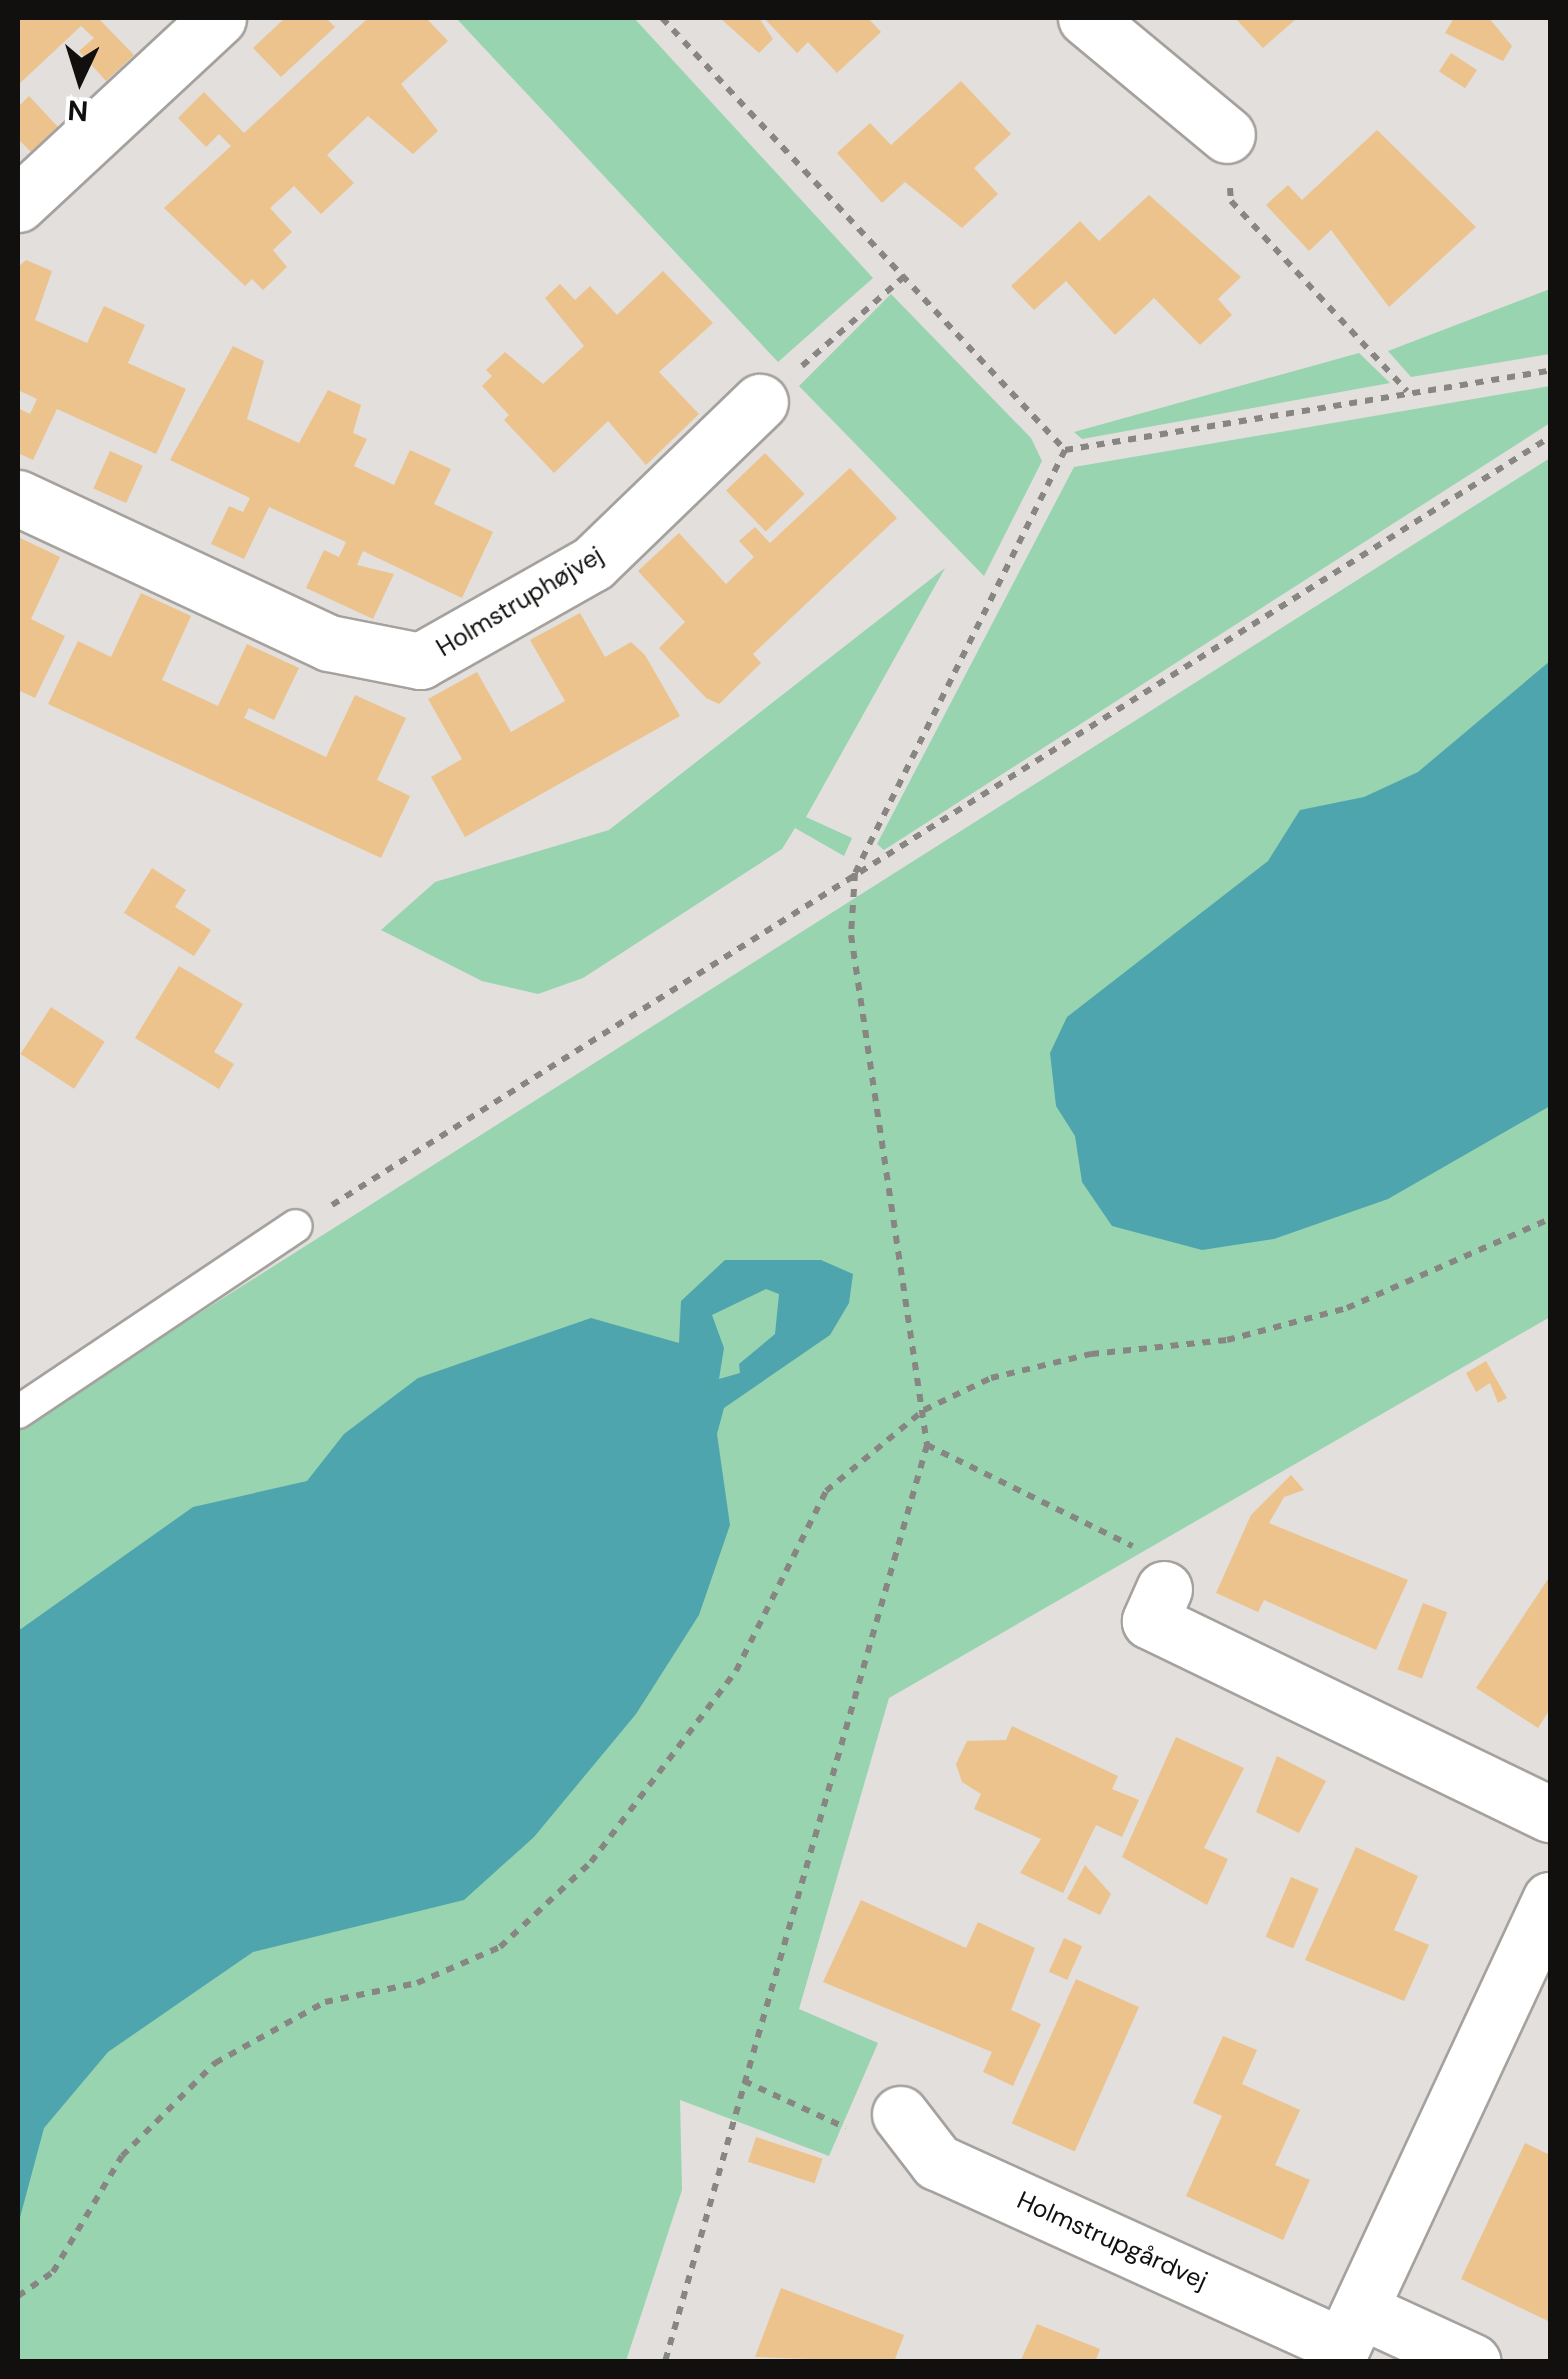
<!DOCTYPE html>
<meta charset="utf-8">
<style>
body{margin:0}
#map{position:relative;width:1568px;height:2379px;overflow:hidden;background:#e2dfdc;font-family:"DM Sans",sans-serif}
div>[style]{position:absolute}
.green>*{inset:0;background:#98d4b0}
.water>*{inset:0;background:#4fa5ad}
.building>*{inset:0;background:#ecc38d;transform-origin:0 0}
.path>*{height:6px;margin-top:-3px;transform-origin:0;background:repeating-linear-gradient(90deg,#888683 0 8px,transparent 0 16px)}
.roads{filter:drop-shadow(2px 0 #a5a29e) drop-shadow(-2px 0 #a5a29e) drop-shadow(0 2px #a5a29e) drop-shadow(0 -2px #a5a29e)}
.lane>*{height:32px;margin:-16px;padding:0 16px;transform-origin:16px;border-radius:16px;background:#fff}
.street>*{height:55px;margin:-27.5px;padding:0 27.5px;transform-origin:27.5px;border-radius:27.5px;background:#fff}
span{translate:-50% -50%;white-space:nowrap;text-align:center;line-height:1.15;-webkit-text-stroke:8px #fff;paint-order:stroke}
.street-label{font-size:25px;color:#11100e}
.frame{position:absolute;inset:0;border:20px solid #11100e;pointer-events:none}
.north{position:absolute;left:30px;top:30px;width:100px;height:100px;-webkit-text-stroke:8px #fff;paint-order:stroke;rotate:184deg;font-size:28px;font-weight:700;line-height:40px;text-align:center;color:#11100e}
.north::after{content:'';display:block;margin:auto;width:35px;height:45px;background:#11100e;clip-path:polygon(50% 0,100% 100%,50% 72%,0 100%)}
</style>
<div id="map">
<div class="green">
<div style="clip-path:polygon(456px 18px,634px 18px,873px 278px,778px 362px)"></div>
<div style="clip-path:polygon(1550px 289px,1550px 354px,1411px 377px,1388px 351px)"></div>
<div style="clip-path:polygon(891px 294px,1031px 438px,1042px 461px,984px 576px,799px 386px)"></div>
<div style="clip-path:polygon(1359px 353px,1390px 383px,1082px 439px,1074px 432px)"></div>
<div style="clip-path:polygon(1550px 386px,1550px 423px,884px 850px,877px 844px,1074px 467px)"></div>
<div style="clip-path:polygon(1550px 458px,1550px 1317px,889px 1698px,799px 2009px,878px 2043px,829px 2156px,680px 2100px,682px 2190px,626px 2361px,18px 2362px,18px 1428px)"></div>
<div style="clip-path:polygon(945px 568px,806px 817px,852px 838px,844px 856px,795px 828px,782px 849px,583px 978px,538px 994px,482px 981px,381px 930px,435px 882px,609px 830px)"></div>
</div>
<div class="water">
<div style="clip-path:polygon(1550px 661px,1550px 1106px,1388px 1199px,1274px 1239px,1202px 1250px,1112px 1226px,1082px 1182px,1075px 1136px,1056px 1106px,1050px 1053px,1067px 1017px,1268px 861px,1300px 810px,1364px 797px,1418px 772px)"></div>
<div style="clip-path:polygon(evenodd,725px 1260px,821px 1260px,853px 1274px,849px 1303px,830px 1335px,724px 1408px,717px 1434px,730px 1525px,699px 1615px,636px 1714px,534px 1837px,464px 1900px,253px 1952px,108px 2052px,44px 2128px,18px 2225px,18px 1631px,193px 1507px,307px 1481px,344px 1434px,418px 1378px,591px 1318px,679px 1343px,681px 1301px,725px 1260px,766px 1289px,779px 1294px,775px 1334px,739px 1364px,740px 1373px,719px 1379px,724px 1348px,712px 1315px,766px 1289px)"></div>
</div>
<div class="building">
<div style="clip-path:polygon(18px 18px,98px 18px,134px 55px,106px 81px,79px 51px,94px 38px,81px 26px,18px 85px)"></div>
<div style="clip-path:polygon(285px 18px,326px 18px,335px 27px,281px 77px,253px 48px)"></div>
<div style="clip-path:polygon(368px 18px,426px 18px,448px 41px,401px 84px,438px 131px,413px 154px,368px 116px,327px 155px,354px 183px,321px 214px,294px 186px,270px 208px,292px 232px,273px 250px,287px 267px,263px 290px,252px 279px,245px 286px,164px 208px,231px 146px,219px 134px,206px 147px,178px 118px,204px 92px,244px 133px)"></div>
<div style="clip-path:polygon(720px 18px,759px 18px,773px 39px,759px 53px)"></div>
<div style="clip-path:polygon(764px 18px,868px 18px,881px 32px,837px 73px,808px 42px,797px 53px)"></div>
<div style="clip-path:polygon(1235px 18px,1297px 18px,1263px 48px)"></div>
<div style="clip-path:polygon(1454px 18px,1489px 18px,1512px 46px,1503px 61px,1445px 33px)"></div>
<div style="left:1451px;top:53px;width:31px;height:22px;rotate:33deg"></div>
<div style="clip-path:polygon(961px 81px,1011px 134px,974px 168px,998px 194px,962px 228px,905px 182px,882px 203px,837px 153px,870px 123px,891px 145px)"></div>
<div style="clip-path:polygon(29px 96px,58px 127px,31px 152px,18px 139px,18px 107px)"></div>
<div style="clip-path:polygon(1377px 130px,1476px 227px,1389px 307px,1331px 230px,1309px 251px,1266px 205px,1288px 185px,1302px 200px)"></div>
<div style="clip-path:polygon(1149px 195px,1241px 277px,1218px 299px,1232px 315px,1200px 345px,1154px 298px,1115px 335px,1066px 281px,1034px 310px,1011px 286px,1080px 221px,1099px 241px)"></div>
<div style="clip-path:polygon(26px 260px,52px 271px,35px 320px,87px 343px,104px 306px,145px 325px,128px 363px,186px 389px,156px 454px,57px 409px,33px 460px,18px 453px,18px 408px,30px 414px,37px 399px,18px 390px,18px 267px)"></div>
<div style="clip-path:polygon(663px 271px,713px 323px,659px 372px,699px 414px,646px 465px,608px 421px,554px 473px,504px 420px,509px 415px,482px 386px,492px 376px,486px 370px,505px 352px,543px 384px,584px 346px,545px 298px,560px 284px,575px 300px,590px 286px,617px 315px)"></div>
<div style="clip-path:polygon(233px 346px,264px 361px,247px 419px,299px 443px,328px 390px,361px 405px,353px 433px,367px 439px,354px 466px,394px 485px,410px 450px,451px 469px,434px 504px,493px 532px,462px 598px,363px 551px,357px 565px,394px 574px,373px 619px,306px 588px,324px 550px,339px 557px,346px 542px,269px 507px,244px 559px,211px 544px,229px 506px,243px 512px,250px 498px,170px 460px)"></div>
<div style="left:110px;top:451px;width:36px;height:41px;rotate:24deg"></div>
<div style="left:765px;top:453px;width:57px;height:54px;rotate:46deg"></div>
<div style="clip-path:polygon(850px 468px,897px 518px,753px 654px,761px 663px,719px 704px,706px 698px,659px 648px,685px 622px,638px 571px,679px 533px,726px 584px,754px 557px,739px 541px,755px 527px,770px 543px)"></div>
<div style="clip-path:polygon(18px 537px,60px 557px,31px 619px,65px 636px,35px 698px,18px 690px)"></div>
<div style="clip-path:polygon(141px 593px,191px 616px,162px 680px,218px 706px,247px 644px,299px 668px,274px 720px,249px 708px,244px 718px,326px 757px,355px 695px,406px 718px,377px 780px,410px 796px,381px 858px,48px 704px,78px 641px,111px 657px)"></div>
<div style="clip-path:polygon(580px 613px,605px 657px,631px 642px,645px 655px,680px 716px,465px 837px,431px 777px,462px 759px,428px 699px,477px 672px,511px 732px,565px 701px,530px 640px)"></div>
<div style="clip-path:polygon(152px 868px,186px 890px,175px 907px,211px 930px,194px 956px,124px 913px)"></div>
<div style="clip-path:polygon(179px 966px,243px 1004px,214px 1052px,234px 1064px,219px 1089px,135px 1038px)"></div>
<div style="left:51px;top:1007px;width:64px;height:56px;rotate:33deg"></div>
<div style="clip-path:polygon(1486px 1361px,1507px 1398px,1498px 1403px,1490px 1383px,1476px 1392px,1466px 1373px)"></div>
<div style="clip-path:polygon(1291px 1475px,1304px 1490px,1284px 1497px,1269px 1523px,1408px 1580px,1376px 1650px,1264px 1600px,1258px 1612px,1216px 1593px,1251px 1515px)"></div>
<div style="clip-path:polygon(1550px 1576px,1550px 1709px,1538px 1728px,1476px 1688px)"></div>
<div style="left:1423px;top:1603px;width:26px;height:71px;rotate:21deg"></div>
<div style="clip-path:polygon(1012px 1726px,1118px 1776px,1112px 1789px,1139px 1800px,1122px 1837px,1096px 1825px,1063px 1893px,1020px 1873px,1041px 1839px,974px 1809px,981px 1794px,962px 1782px,956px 1764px,967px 1741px,1006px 1740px)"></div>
<div style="clip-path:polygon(1176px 1737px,1244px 1768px,1204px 1848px,1228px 1859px,1207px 1905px,1122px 1857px)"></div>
<div style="clip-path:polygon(1277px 1756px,1326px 1781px,1299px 1833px,1256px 1812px)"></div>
<div style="clip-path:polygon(1356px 1847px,1418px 1876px,1394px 1930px,1429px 1945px,1404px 2001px,1305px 1960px)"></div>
<div style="clip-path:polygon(1085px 1865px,1111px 1894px,1100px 1915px,1067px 1899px)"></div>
<div style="left:1291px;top:1877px;width:30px;height:65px;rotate:23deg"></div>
<div style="clip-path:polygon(861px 1900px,966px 1948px,978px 1922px,1035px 1948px,1011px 2010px,1041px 2024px,1013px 2086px,983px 2072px,992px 2052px,823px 1982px)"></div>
<div style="left:1064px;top:1938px;width:20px;height:37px;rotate:24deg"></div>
<div style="left:1076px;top:1979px;width:69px;height:158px;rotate:24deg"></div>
<div style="clip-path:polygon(1223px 2036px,1257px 2050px,1242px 2084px,1300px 2110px,1275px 2165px,1310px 2180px,1283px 2240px,1186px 2196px,1222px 2116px,1193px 2103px)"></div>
<div style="left:756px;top:2137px;width:70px;height:26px;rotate:18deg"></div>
<div style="clip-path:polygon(1525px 2143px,1550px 2155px,1550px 2322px,1461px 2279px)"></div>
<div style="clip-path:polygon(781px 2288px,904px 2335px,894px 2362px,755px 2357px)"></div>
<div style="clip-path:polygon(1037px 2324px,1100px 2349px,1095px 2362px,1020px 2362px)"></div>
</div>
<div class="path">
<div style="left:662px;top:18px;width:591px;rotate:46.99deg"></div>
<div style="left:1065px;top:450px;width:472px;rotate:116.4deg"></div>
<div style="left:855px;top:873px;width:62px;rotate:93.7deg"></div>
<div style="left:851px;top:935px;width:516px;rotate:81.52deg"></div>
<div style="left:927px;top:1445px;width:954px;rotate:105.95deg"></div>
<div style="left:1230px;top:188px;width:13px;rotate:86deg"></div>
<div style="left:1231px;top:201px;width:259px;rotate:47.2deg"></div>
<div style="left:802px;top:366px;width:138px;rotate:-41.2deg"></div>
<div style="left:1065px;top:450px;width:491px;rotate:-9.3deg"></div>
<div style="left:332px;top:1205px;width:1440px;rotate:-32.23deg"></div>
<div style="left:927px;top:1445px;width:229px;rotate:26.2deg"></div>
<div style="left:744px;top:2081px;width:112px;rotate:24.7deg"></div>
<div style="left:18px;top:2296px;width:42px;rotate:-34.4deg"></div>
<div style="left:53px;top:2272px;width:135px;rotate:-59.3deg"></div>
<div style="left:122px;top:2156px;width:132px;rotate:-45deg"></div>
<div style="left:215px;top:2063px;width:126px;rotate:-29deg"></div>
<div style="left:325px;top:2002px;width:94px;rotate:-11.7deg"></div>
<div style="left:417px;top:1983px;width:90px;rotate:-23.4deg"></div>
<div style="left:500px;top:1947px;width:125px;rotate:-43deg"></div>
<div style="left:591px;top:1862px;width:240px;rotate:-52.8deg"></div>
<div style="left:736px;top:1671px;width:201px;rotate:-63.4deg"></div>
<div style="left:826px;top:1491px;width:127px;rotate:-39.6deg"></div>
<div style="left:924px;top:1410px;width:74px;rotate:-25.5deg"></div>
<div style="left:991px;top:1378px;width:103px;rotate:-13.5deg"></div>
<div style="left:1091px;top:1354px;width:137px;rotate:-5.9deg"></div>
<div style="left:1227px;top:1340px;width:124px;rotate:-14.9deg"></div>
<div style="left:1347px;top:1308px;width:222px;rotate:-23.7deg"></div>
</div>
<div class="roads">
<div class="lane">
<div style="left:18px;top:1412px;width:334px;rotate:-33.8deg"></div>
</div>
<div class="street">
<div style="left:1086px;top:18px;width:183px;rotate:39.7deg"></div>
<div style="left:18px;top:204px;width:273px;rotate:-42.9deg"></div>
<div style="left:18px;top:498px;width:343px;rotate:25deg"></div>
<div style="left:329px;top:643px;width:93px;rotate:11.2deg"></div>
<div style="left:420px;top:661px;width:199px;rotate:-29.5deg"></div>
<div style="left:593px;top:563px;width:232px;rotate:-44deg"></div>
<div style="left:1164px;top:1589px;width:35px;rotate:114deg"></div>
<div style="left:1150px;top:1621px;width:444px;rotate:25.8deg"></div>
<div style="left:900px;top:2114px;width:61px;rotate:52.4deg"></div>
<div style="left:937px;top:2162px;width:445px;rotate:24.4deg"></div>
<div style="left:1360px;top:2310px;width:124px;rotate:24.7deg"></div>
<div style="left:1335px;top:2362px;width:510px;rotate:-65.04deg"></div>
</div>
</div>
<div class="street-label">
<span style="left:520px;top:602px;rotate:-31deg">Holmstruphøjvej</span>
<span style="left:1112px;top:2241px;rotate:24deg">Holmstrupgårdvej</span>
</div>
<div class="frame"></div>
<div class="north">N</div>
</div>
